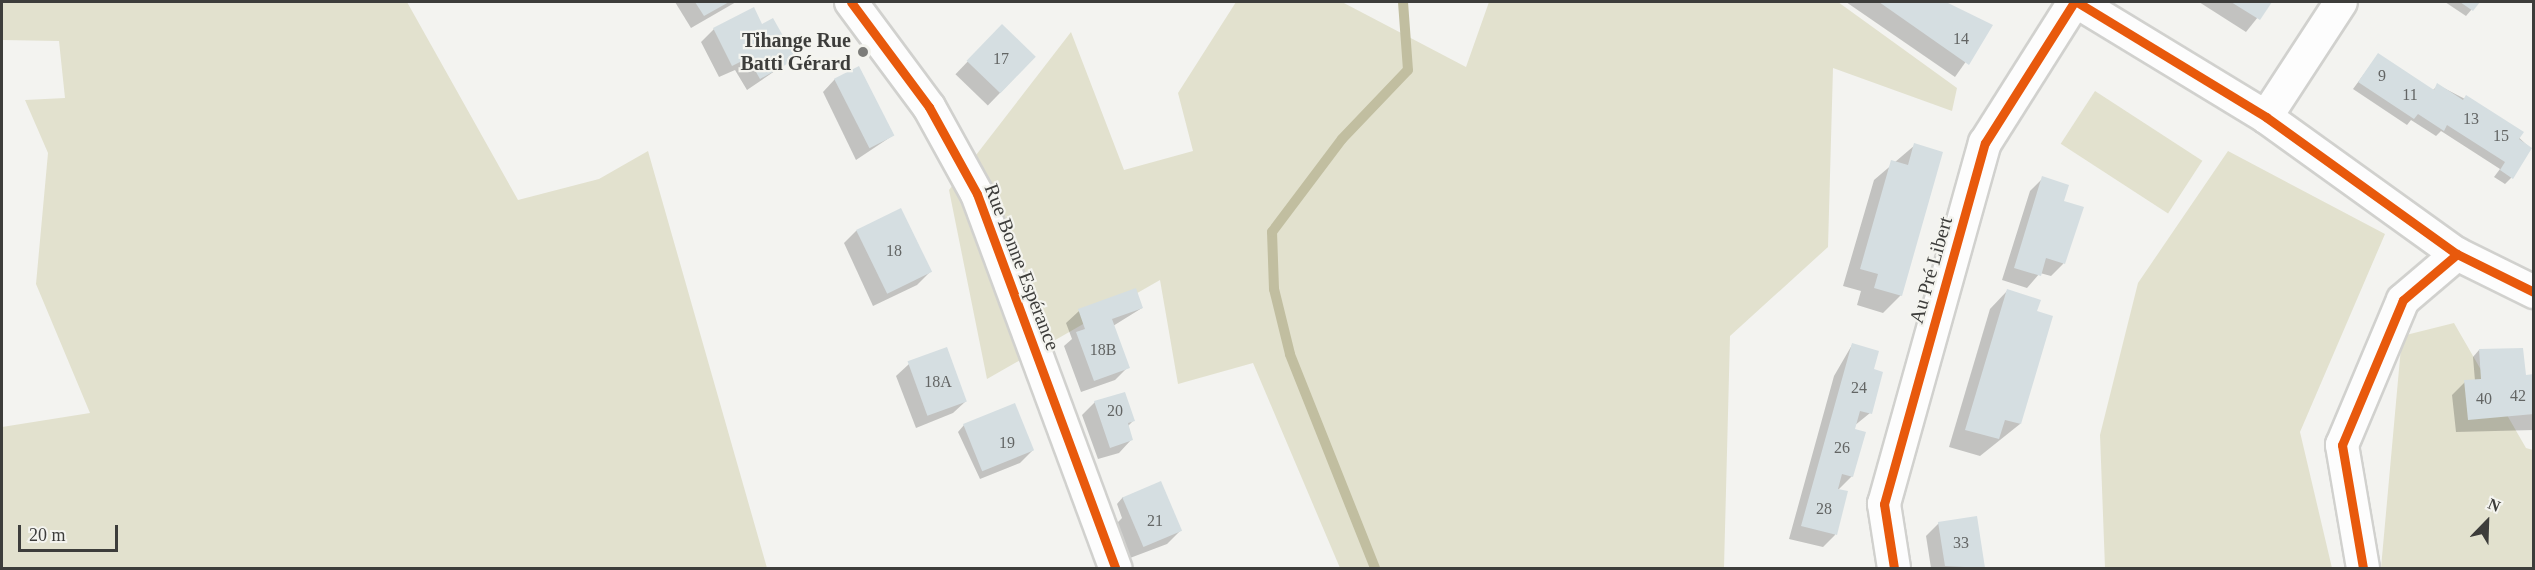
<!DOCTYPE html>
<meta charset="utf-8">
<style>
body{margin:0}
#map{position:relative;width:2535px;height:570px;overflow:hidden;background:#f3f3f0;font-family:Georgia,serif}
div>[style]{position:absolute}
.green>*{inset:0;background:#e2e1ce;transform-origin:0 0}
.shadow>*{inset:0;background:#0003;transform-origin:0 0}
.stream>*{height:10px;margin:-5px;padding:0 5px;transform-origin:5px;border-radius:5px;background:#c1bea0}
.building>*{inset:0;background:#d5dee1;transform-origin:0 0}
.roads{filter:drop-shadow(2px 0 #d1d1ce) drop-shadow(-2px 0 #d1d1ce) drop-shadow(0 2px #d1d1ce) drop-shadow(0 -2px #d1d1ce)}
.minor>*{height:32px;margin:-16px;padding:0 16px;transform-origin:16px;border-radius:16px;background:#fdfdfd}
.cycleway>*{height:9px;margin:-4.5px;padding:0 4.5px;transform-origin:4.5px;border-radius:4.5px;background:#e8590c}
.dots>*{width:16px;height:16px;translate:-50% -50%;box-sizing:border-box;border:3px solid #f4f4ef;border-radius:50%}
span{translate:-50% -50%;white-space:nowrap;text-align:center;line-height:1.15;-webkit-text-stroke:4.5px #f4f4ef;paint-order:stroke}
.number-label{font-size:16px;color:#636564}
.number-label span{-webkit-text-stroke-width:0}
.poi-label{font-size:20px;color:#3d3d3b;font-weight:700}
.right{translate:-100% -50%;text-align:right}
.street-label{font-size:20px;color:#3d3d3b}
.frame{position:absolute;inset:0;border:3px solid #3d3d3b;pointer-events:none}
.north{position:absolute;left:2457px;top:492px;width:60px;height:60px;-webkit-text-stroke:4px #f4f4ef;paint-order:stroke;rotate:23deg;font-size:16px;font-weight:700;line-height:24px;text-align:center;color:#3d3d3b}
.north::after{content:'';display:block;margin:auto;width:21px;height:27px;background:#3d3d3b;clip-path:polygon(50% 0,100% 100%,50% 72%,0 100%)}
.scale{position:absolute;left:18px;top:525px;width:100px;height:27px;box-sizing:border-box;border:3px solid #3d3d3b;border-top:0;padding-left:8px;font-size:18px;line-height:21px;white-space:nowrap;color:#3d3d3b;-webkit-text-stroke:4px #f4f4ef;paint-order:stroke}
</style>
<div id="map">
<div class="green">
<div style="clip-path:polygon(2px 2px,407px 2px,518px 200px,599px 179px,648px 151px,767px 568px,2px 568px,2px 427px,90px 413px,36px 284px,48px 153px,25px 100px,65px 98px,59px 41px,2px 40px)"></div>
<div style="clip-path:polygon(1236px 2px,1342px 2px,1466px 67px,1489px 2px,1838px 2px,1957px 88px,1952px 111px,1833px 68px,1828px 247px,1730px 336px,1724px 568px,1340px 568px,1253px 363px,1178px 384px,1160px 280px,987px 379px,949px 190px,1071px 32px,1124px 170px,1193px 151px,1178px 93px)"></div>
<div style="left:2095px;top:91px;width:128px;height:63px;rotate:33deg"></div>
<div style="clip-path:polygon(2228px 151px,2385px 234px,2300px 432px,2332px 568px,2105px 568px,2100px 435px,2138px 283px)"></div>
<div style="clip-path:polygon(2454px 323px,2526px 448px,2533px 450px,2533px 568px,2381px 568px,2402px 336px)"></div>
</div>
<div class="shadow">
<div style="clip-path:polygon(675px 2px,736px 2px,691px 28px)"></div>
<div style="clip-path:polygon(1846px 2px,1944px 2px,1991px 26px,1955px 77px)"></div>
<div style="clip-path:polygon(2199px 2px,2270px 2px,2246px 32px)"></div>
<div style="clip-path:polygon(2445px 2px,2478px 2px,2466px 16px)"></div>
<div style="clip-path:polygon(762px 26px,794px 58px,747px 90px,735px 70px,719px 77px,701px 42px,714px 29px)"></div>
<div style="left:1002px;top:26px;width:45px;height:67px;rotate:44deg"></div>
<div style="clip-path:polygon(2378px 55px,2432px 91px,2438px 85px,2494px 114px,2530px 148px,2511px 178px,2505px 184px,2494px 177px,2500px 169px,2441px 131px,2436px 136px,2411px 120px,2407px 125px,2353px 89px)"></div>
<div style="clip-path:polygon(835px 79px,892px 136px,856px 160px,823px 92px)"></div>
<div style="clip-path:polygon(1915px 145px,1901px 295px,1883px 313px,1857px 305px,1861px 291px,1843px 286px,1874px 180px)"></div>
<div style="clip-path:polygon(2043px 178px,2062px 202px,2082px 208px,2063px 264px,2051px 276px,2040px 273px,2027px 288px,2002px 280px,2030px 191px)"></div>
<div style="clip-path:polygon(901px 210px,930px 272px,917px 285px,873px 306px,844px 243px,856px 231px)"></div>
<div style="clip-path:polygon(2007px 291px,2035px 313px,2020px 424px,1980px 456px,1949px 447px,1990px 309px)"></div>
<div style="clip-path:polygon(1142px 308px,1113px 326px,1128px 367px,1115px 380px,1081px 392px,1064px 346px,1072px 339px,1066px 323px,1079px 311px)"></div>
<div style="clip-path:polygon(1852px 345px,1873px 368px,1870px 413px,1854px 426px,1852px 476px,1838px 490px,1835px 535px,1823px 547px,1789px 539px,1834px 376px)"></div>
<div style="clip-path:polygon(2479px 350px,2525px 376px,2534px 376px,2534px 430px,2456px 432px,2452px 395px,2465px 382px,2475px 381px,2473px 357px)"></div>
<div style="clip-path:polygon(909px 364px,966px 401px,953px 413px,916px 428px,896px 376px)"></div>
<div style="clip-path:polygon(1095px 402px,1134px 420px,1127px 427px,1131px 440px,1119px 453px,1098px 459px,1082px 415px)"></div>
<div style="clip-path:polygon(964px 425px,1033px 450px,1020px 463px,980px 479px,958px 432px)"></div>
<div style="clip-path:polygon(1123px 497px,1180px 531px,1167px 544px,1130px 558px,1116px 524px,1122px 518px,1117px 504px)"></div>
<div style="clip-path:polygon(1976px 518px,1984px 568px,1931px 568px,1926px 536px,1939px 523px)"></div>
</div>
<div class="stream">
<div style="left:1375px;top:568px;width:230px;rotate:-111.7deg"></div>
<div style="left:1290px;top:354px;width:67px;rotate:-103.8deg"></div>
<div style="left:1274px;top:289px;width:57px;rotate:-92deg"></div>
<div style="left:1272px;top:232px;width:116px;rotate:-53deg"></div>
<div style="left:1342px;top:139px;width:95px;rotate:-46.3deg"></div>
<div style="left:1408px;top:70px;width:68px;rotate:-94.2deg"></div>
</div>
<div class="building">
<div style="clip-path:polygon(695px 2px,729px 2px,704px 16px)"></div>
<div style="clip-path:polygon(1879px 2px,1946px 2px,1993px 25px,1969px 65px)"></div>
<div style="clip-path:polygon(2231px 2px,2272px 2px,2260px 20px)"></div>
<div style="clip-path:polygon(2460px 2px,2480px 2px,2473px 11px)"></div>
<div style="clip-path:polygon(754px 7px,762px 24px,773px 18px,796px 59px,760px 79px,748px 58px,732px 66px,713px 28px)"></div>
<div style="left:1002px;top:24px;width:47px;height:51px;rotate:44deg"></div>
<div style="clip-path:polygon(2378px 53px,2434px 90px,2437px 83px,2463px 100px,2466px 95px,2524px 132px,2519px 139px,2532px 148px,2513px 179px,2500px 170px,2505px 162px,2447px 125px,2444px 131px,2418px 114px,2414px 119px,2358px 82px)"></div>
<div style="left:859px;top:66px;width:78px;height:28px;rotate:63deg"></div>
<div style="clip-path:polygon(1914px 143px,1943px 152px,1902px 296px,1874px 288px,1878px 274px,1860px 269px,1891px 160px,1908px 165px)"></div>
<div style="clip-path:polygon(2042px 176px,2069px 185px,2064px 201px,2084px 207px,2065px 264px,2046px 258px,2041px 276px,2014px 268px)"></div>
<div style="left:901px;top:208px;width:71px;height:50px;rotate:64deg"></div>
<div style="clip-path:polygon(1136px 288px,1143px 308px,1112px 319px,1130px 368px,1094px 381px,1076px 332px,1085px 329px,1078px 309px)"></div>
<div style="clip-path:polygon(2007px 289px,2041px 300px,2037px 311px,2053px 316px,2021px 424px,2005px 420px,1999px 439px,1965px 430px)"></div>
<div style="clip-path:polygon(1852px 343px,1879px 351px,1874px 369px,1883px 372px,1872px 414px,1860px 411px,1855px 429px,1866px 432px,1853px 477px,1842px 474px,1838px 489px,1848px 491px,1837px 535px,1801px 526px)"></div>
<div style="left:947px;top:347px;width:58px;height:42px;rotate:70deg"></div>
<div style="clip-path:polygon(2523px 348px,2526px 375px,2534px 374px,2534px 414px,2468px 420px,2464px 380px,2481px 379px,2479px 349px)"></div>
<div style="clip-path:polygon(1125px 392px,1135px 421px,1128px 423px,1133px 440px,1110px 448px,1094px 401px)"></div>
<div style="left:1015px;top:403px;width:51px;height:56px;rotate:68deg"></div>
<div style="left:1161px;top:481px;width:54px;height:42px;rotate:67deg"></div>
<div style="clip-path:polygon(1977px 516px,1985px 568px,1945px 566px,1938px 522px)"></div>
</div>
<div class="roads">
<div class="minor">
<div style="left:851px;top:2px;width:131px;rotate:53.4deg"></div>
<div style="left:929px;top:107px;width:99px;rotate:61.1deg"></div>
<div style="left:977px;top:194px;width:399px;rotate:69.7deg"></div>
<div style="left:2077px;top:2px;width:221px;rotate:31.3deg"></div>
<div style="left:2266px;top:117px;width:235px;rotate:35.7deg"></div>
<div style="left:2457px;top:254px;width:86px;rotate:26.3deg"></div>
<div style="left:2266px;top:117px;width:137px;rotate:-56.9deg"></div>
<div style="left:1894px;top:568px;width:65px;rotate:-98.9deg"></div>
<div style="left:1884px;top:504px;width:375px;rotate:-74.4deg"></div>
<div style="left:1985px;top:143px;width:167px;rotate:-57.7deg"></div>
<div style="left:2363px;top:568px;width:125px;rotate:-99.7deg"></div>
<div style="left:2342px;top:445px;width:157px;rotate:-67.2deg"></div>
<div style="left:2403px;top:300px;width:71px;rotate:-40.4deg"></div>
</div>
</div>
<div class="cycleway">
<div style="left:851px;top:2px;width:131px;rotate:53.4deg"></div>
<div style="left:929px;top:107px;width:99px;rotate:61.1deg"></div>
<div style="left:977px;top:194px;width:399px;rotate:69.7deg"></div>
<div style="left:2077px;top:2px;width:221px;rotate:31.3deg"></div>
<div style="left:2266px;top:117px;width:235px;rotate:35.7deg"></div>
<div style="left:2457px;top:254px;width:86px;rotate:26.3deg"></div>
<div style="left:1894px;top:568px;width:65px;rotate:-98.9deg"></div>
<div style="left:1884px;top:504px;width:375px;rotate:-74.4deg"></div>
<div style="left:1985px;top:143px;width:167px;rotate:-57.7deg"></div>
<div style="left:2363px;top:568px;width:125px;rotate:-99.7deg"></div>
<div style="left:2342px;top:445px;width:157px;rotate:-67.2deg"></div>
<div style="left:2403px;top:300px;width:71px;rotate:-40.4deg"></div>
</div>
<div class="dots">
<div style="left:863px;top:52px;background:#7d7d7a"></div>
</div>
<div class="number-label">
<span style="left:1961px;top:39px">14</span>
<span style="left:1001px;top:59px">17</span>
<span style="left:2382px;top:76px">9</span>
<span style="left:2410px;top:95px">11</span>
<span style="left:2471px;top:119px">13</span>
<span style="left:2501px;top:136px">15</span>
<span style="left:894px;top:251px">18</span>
<span style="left:1103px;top:350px">18B</span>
<span style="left:938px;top:382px">18A</span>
<span style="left:1859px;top:388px">24</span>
<span style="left:2518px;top:396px">42</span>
<span style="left:2484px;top:399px">40</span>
<span style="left:1115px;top:411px">20</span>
<span style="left:1007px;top:443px">19</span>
<span style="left:1842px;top:448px">26</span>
<span style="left:1824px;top:509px">28</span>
<span style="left:1155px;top:521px">21</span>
<span style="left:1961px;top:543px">33</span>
</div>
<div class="poi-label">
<span class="right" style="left:851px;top:52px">Tihange Rue<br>Batti Gérard</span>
</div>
<div class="street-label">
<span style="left:1022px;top:267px;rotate:69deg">Rue Bonne Espérance</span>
<span style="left:1931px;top:270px;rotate:-74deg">Au Pré Libert</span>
</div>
<div class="frame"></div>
<div class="north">N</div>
<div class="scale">20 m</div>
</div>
